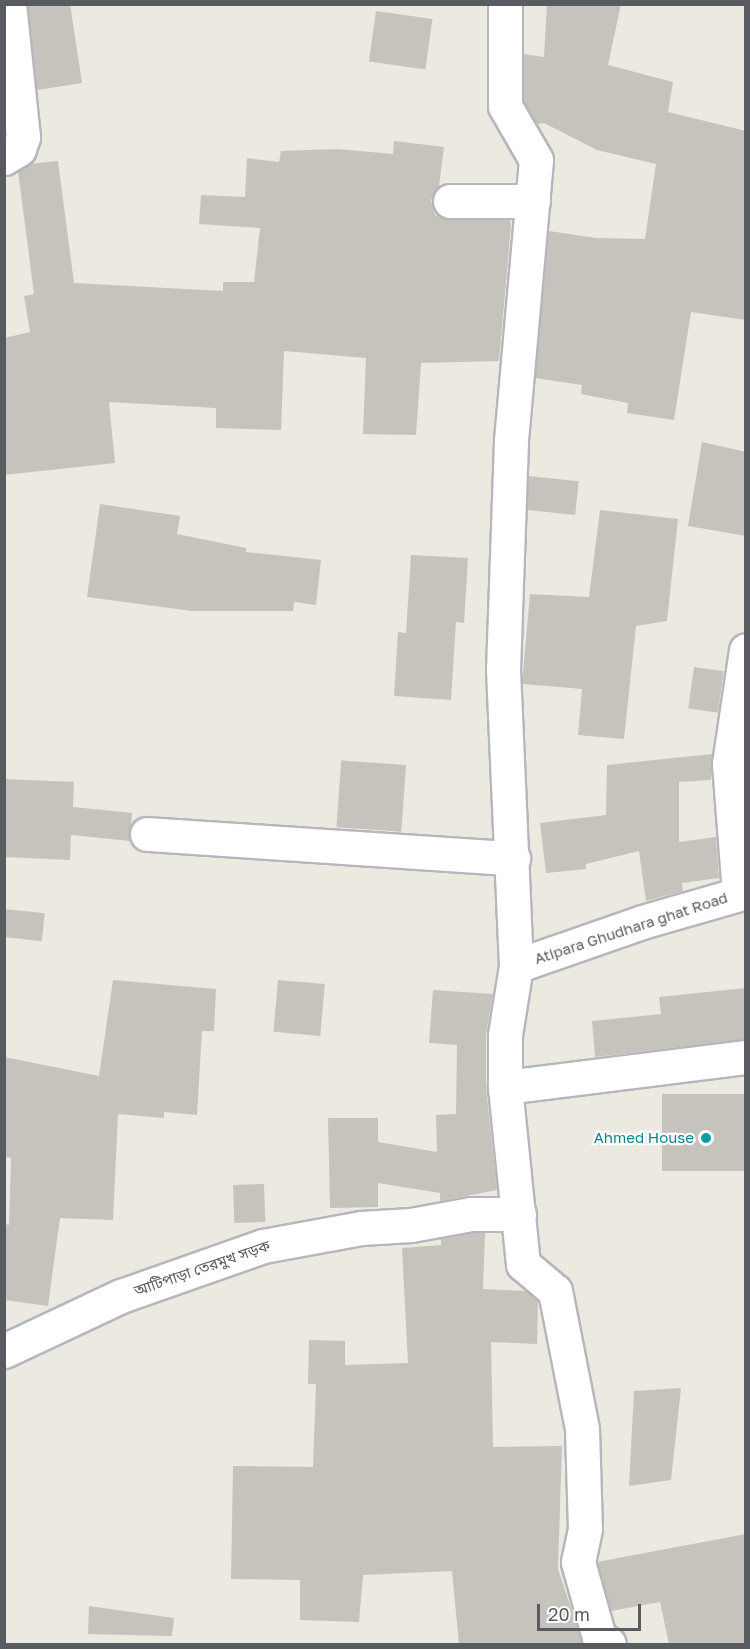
<!DOCTYPE html>
<meta charset="utf-8">
<style>
body{margin:0}
#map{position:relative;width:750px;height:1649px;overflow:hidden;background:#ebe9e0;font-family:"Golos Text","Noto Sans Bengali",sans-serif}
div>[style]{position:absolute}
.building>*{inset:0;background:#c6c3bd;transform-origin:0 0}
.roads{filter:drop-shadow(2px 0 #b5b7bc) drop-shadow(-2px 0 #b5b7bc) drop-shadow(0 2px #b5b7bc) drop-shadow(0 -2px #b5b7bc)}
.minor>*{height:33px;margin:-16.5px;padding:0 16.5px;transform-origin:16.5px;border-radius:16.5px;background:#fff}
.dots>*{width:16px;height:16px;translate:-50% -50%;box-sizing:border-box;border:3px solid #fff;border-radius:50%}
span{translate:-50% -50%;white-space:nowrap;text-align:center;line-height:1.15;-webkit-text-stroke:4.5px #fff;paint-order:stroke}
.street-label{font-size:15px;color:#585b60}
.culture-label{font-size:15px;color:#0d838f}
.right{translate:-100% -50%;text-align:right}
.frame{position:absolute;inset:0;border:6px solid #585b60;pointer-events:none}
.scale{position:absolute;left:537px;top:1604px;width:104px;height:27px;box-sizing:border-box;border:3px solid #585b60;border-top:0;padding-left:8px;font-size:18px;line-height:21px;white-space:nowrap;color:#585b60;-webkit-text-stroke:4px #fff;paint-order:stroke}
</style>
<div id="map">
<div class="building">
<div style="clip-path:polygon(28px 4px,70px 4px,82px 83px,37px 90px)"></div>
<div style="clip-path:polygon(547px 4px,621px 4px,608px 65px,673px 82px,668px 112px,746px 131px,746px 320px,691px 312px,674px 420px,627px 413px,628px 403px,581px 394px,582px 385px,535px 378px,549px 231px,596px 238px,645px 239px,656px 164px,597px 150px,544px 123px,537px 124px,524px 101px,524px 54px,544px 57px)"></div>
<div style="left:376px;top:11px;width:57px;height:51px;rotate:8deg"></div>
<div style="clip-path:polygon(394px 141px,444px 147px,439px 186px,431px 200px,435px 215px,450px 220px,510px 220px,511px 225px,499px 361px,421px 363px,416px 435px,363px 434px,366px 358px,284px 351px,281px 430px,216px 428px,216px 408px,109px 402px,115px 463px,4px 475px,4px 338px,30px 332px,24px 296px,34px 294px,18px 171px,29px 164px,58px 161px,74px 283px,223px 291px,223px 282px,254px 282px,260px 228px,199px 224px,201px 195px,245px 197px,247px 158px,279px 162px,281px 151px,338px 149px,393px 154px)"></div>
<div style="clip-path:polygon(702px 442px,746px 452px,746px 536px,688px 526px)"></div>
<div style="left:529px;top:476px;width:50px;height:34px;rotate:6deg"></div>
<div style="clip-path:polygon(100px 504px,180px 516px,177px 534px,246px 548px,246px 552px,321px 560px,316px 605px,294px 602px,293px 611px,192px 611px,87px 597px)"></div>
<div style="clip-path:polygon(600px 510px,678px 519px,667px 621px,636px 626px,624px 739px,578px 735px,582px 689px,522px 684px,530px 594px,589px 597px)"></div>
<div style="clip-path:polygon(411px 555px,468px 558px,464px 623px,456px 622px,451px 700px,394px 696px,398px 632px,406px 633px)"></div>
<div style="left:694px;top:667px;width:30px;height:42px;rotate:8deg"></div>
<div style="clip-path:polygon(712px 754px,711px 780px,679px 782px,679px 842px,716px 837px,719px 878px,682px 883px,683px 891px,646px 901px,639px 851px,586px 864px,586px 869px,546px 873px,540px 823px,606px 815px,607px 765px)"></div>
<div style="left:406px;top:765px;width:67px;height:65px;rotate:94deg"></div>
<div style="clip-path:polygon(4px 779px,74px 782px,73px 807px,132px 813px,130px 841px,71px 835px,70px 860px,4px 857px)"></div>
<div style="left:4px;top:909px;width:41px;height:28px;rotate:6deg"></div>
<div style="clip-path:polygon(113px 980px,216px 989px,214px 1031px,202px 1031px,197px 1115px,164px 1112px,164px 1118px,118px 1114px,113px 1220px,60px 1218px,48px 1306px,4px 1300px,4px 1224px,9px 1225px,11px 1158px,4px 1156px,4px 1057px,99px 1076px)"></div>
<div style="left:278px;top:980px;width:47px;height:52px;rotate:5deg"></div>
<div style="clip-path:polygon(746px 988px,746px 1039px,595px 1057px,592px 1021px,661px 1014px,659px 997px)"></div>
<div style="clip-path:polygon(433px 990px,493px 994px,486px 1035px,486px 1087px,497px 1190px,440px 1201px,440px 1193px,378px 1183px,378px 1207px,330px 1208px,328px 1118px,378px 1118px,378px 1142px,437px 1152px,436px 1115px,456px 1114px,457px 1045px,429px 1043px)"></div>
<div style="left:746px;top:1094px;width:77px;height:84px;rotate:90deg"></div>
<div style="left:264px;top:1184px;width:38px;height:31px;rotate:88deg"></div>
<div style="clip-path:polygon(473px 1233px,485px 1233px,483px 1289px,526px 1291px,538px 1301px,537px 1344px,491px 1342px,493px 1447px,562px 1446px,558px 1569px,583px 1644px,459px 1644px,452px 1571px,363px 1575px,359px 1622px,300px 1620px,300px 1580px,231px 1579px,233px 1466px,313px 1467px,316px 1384px,308px 1384px,309px 1340px,345px 1341px,345px 1365px,408px 1363px,402px 1248px,441px 1245px,441px 1239px)"></div>
<div style="clip-path:polygon(681px 1388px,671px 1480px,629px 1486px,634px 1391px)"></div>
<div style="clip-path:polygon(746px 1534px,746px 1644px,669px 1644px,660px 1602px,611px 1611px,597px 1562px)"></div>
<div style="clip-path:polygon(89px 1606px,174px 1618px,172px 1636px,88px 1634px)"></div>
</div>
<div class="roads">
<div class="minor">
<div style="left:505px;top:4px;width:102px;rotate:90deg"></div>
<div style="left:505px;top:106px;width:62px;rotate:60.1deg"></div>
<div style="left:536px;top:160px;width:282px;rotate:95.1deg"></div>
<div style="left:511px;top:441px;width:228px;rotate:92deg"></div>
<div style="left:503px;top:669px;width:297px;rotate:87.5deg"></div>
<div style="left:516px;top:966px;width:70px;rotate:99.1deg"></div>
<div style="left:505px;top:1035px;width:52px;rotate:90deg"></div>
<div style="left:505px;top:1087px;width:178px;rotate:84.2deg"></div>
<div style="left:523px;top:1264px;width:42px;rotate:40.2deg"></div>
<div style="left:555px;top:1291px;width:141px;rotate:78.9deg"></div>
<div style="left:582px;top:1429px;width:100px;rotate:88.3deg"></div>
<div style="left:585px;top:1529px;width:34px;rotate:102deg"></div>
<div style="left:578px;top:1562px;width:78px;rotate:74.4deg"></div>
<div style="left:599px;top:1637px;width:12px;rotate:35deg"></div>
<div style="left:4px;top:158px;width:17px;rotate:-31deg"></div>
<div style="left:19px;top:149px;width:13px;rotate:-72deg"></div>
<div style="left:23px;top:137px;width:134px;rotate:-96deg"></div>
<div style="left:450px;top:201px;width:83px"></div>
<div style="left:147px;top:834px;width:367px;rotate:3.8deg"></div>
<div style="left:739px;top:893px;width:129px;rotate:-94.4deg"></div>
<div style="left:729px;top:764px;width:115px;rotate:-81.5deg"></div>
<div style="left:516px;top:966px;width:133px;rotate:-19.2deg"></div>
<div style="left:642px;top:922px;width:108px;rotate:-16.1deg"></div>
<div style="left:505px;top:1087px;width:243px;rotate:-7.1deg"></div>
<div style="left:4px;top:1351px;width:129px;rotate:-25.2deg"></div>
<div style="left:121px;top:1296px;width:151px;rotate:-19.4deg"></div>
<div style="left:263px;top:1246px;width:100px;rotate:-10.4deg"></div>
<div style="left:361px;top:1228px;width:50px;rotate:-3.4deg"></div>
<div style="left:411px;top:1225px;width:61px;rotate:-10.4deg"></div>
<div style="left:471px;top:1214px;width:48px"></div>
</div>
</div>
<div class="dots">
<div style="left:706px;top:1138px;background:#0f9aa8"></div>
</div>
<div class="street-label">
<span style="left:631px;top:928px;rotate:-18deg">Atipara Ghudhara ghat Road</span>
<span style="left:202px;top:1268px;rotate:-19deg">আটিপাড়া তেরমুখ সড়ক</span>
</div>
<div class="culture-label">
<span class="right" style="left:694px;top:1138px">Ahmed House</span>
</div>
<div class="frame"></div>
<div class="scale">20 m</div>
</div>
